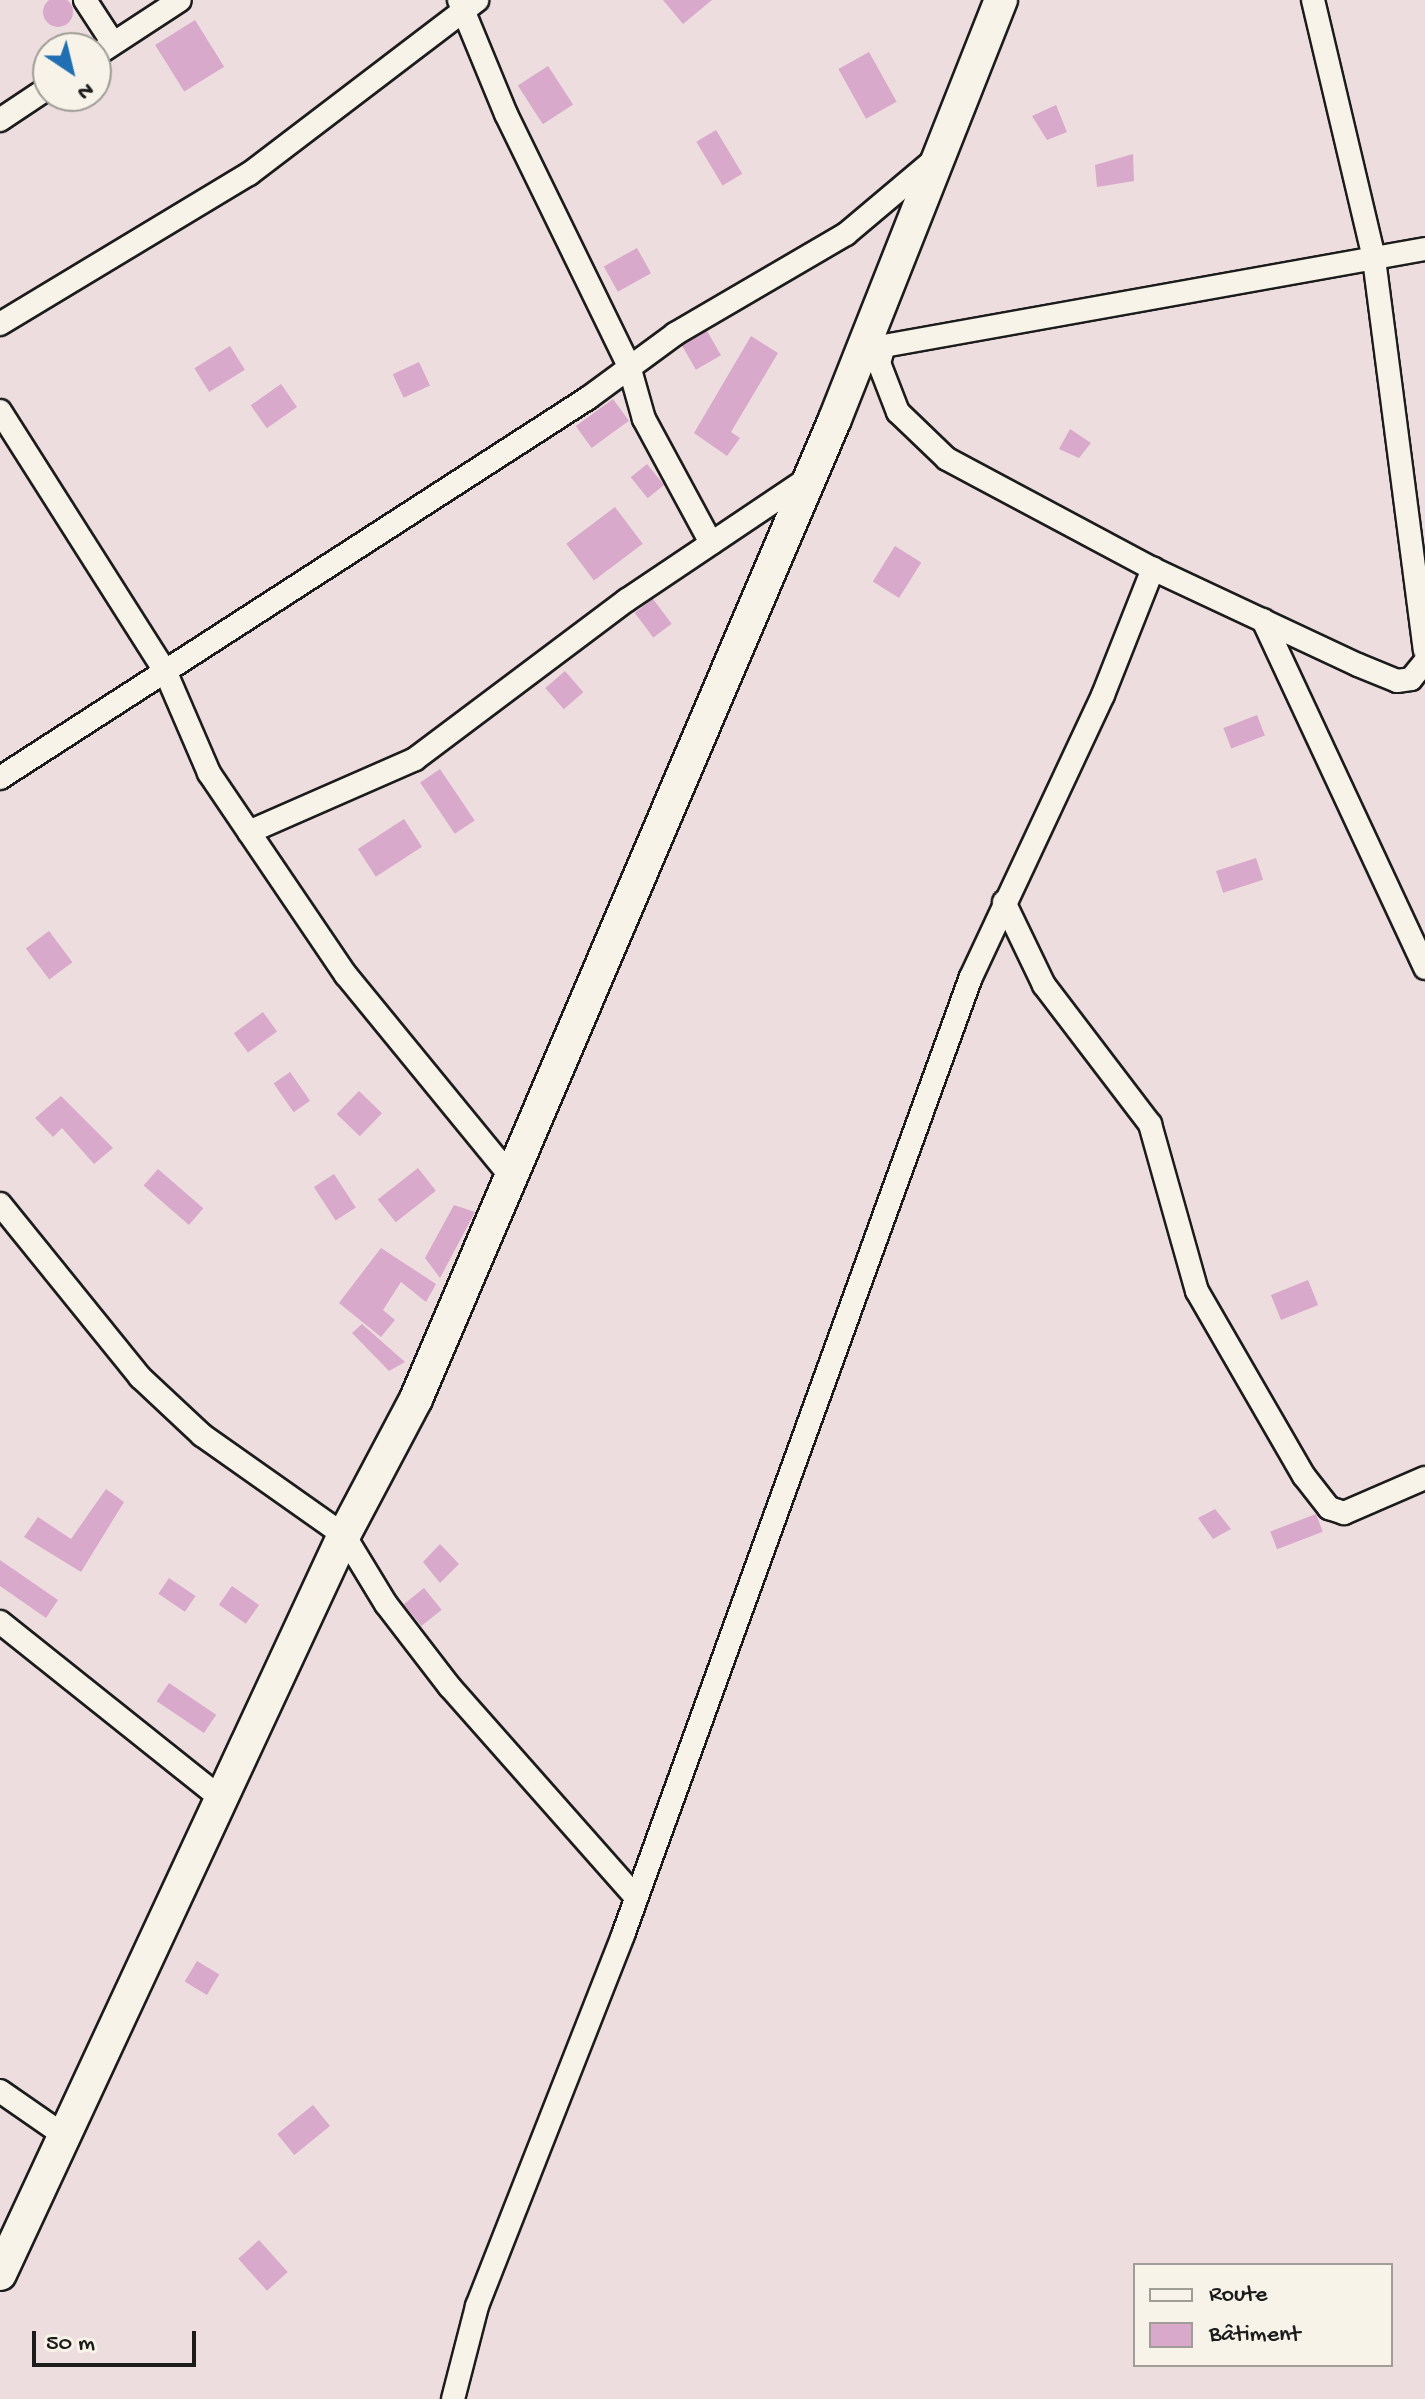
<!DOCTYPE html>
<meta charset="utf-8">
<style>
body{margin:0}
#map{position:relative;width:1425px;height:2399px;overflow:hidden;background:#eedddf;font-family:"Gochi Hand",sans-serif}
div>[style]{position:absolute}
.building>*{inset:0;background:#d8a9ca;transform-origin:0 0}
.round{border-radius:50%}
.roads{filter:drop-shadow(2px 0 #1c1c1c) drop-shadow(-2px 0 #1c1c1c) drop-shadow(0 2px #1c1c1c) drop-shadow(0 -2px #1c1c1c)}
.street>*{height:22px;margin:-11px;padding:0 11px;transform-origin:11px;border-radius:11px;background:#f7f3e8}
.secondary>*{height:32px;margin:-16px;padding:0 16px;transform-origin:16px;border-radius:16px;background:#f7f3e8}
span{translate:-50% -50%;white-space:nowrap;text-align:center;line-height:1.15;-webkit-text-stroke:6px #f7f3e8;paint-order:stroke}
.legend{position:absolute;left:1133px;top:2263px;width:260px;height:104px;box-sizing:border-box;background:#f7f3e8;border:2px solid #9f9d96;margin:0;padding:10px 14px;list-style:none;font-size:24px;color:#1c1c1c}
.legend li{display:flex;align-items:center;gap:16px;height:40px}
.legend b{width:40px;border:2px solid #9f9d96}
.north{position:absolute;left:32px;top:32px;width:80px;height:80px;box-sizing:border-box;background:#f7f3e8;border:2px solid #9f9d96;border-radius:50%;rotate:145deg;font-size:22px;font-weight:700;line-height:32px;text-align:center;color:#1c1c1c}
.north::after{content:'';display:block;margin:auto;width:28px;height:36px;background:#1f6fb2;clip-path:polygon(50% 0,100% 100%,50% 72%,0 100%)}
.scale{position:absolute;left:32px;top:2331px;width:164px;height:36px;box-sizing:border-box;border:4px solid #1c1c1c;border-top:0;padding-left:10px;font-size:24px;line-height:28px;white-space:nowrap;color:#1c1c1c;-webkit-text-stroke:6px #f7f3e8;paint-order:stroke}
</style>
<div id="map">
<div class="building">
<div class="round" style="left:43px;top:-3px;width:30px;height:30px"></div>
<div style="clip-path:polygon(663px 0,712px 0,683px 24px)"></div>
<div style="left:195px;top:20px;width:55px;height:47px;rotate:58deg"></div>
<div style="left:869px;top:52px;width:57px;height:35px;rotate:61deg"></div>
<div style="left:548px;top:66px;width:46px;height:36px;rotate:57deg"></div>
<div style="clip-path:polygon(1056px 105px,1067px 132px,1047px 140px,1032px 116px)"></div>
<div style="left:716px;top:130px;width:51px;height:23px;rotate:59deg"></div>
<div style="clip-path:polygon(1133px 154px,1134px 181px,1097px 187px,1095px 165px)"></div>
<div style="left:637px;top:248px;width:29px;height:38px;rotate:61deg"></div>
<div style="left:707px;top:331px;width:28px;height:29px;rotate:60deg"></div>
<div style="clip-path:polygon(751px 336px,778px 353px,731px 432px,740px 438px,727px 456px,694px 433px)"></div>
<div style="left:230px;top:346px;width:28px;height:42px;rotate:58deg"></div>
<div style="left:419px;top:362px;width:26px;height:29px;rotate:65deg"></div>
<div style="left:281px;top:384px;width:28px;height:37px;rotate:55deg"></div>
<div style="left:613px;top:399px;width:27px;height:46px;rotate:54deg"></div>
<div style="clip-path:polygon(1070px 429px,1091px 443px,1079px 458px,1059px 449px)"></div>
<div style="left:647px;top:464px;width:27px;height:21px;rotate:51deg"></div>
<div style="left:615px;top:507px;width:46px;height:61px;rotate:53deg"></div>
<div style="left:895px;top:546px;width:31px;height:42px;rotate:32deg"></div>
<div style="left:653px;top:599px;width:31px;height:23px;rotate:53deg"></div>
<div style="left:565px;top:671px;width:28px;height:26px;rotate:49deg"></div>
<div style="left:1257px;top:715px;width:22px;height:36px;rotate:69deg"></div>
<div style="left:440px;top:769px;width:62px;height:24px;rotate:56deg"></div>
<div style="left:404px;top:819px;width:33px;height:55px;rotate:57deg"></div>
<div style="left:1256px;top:858px;width:23px;height:42px;rotate:72deg"></div>
<div style="left:49px;top:931px;width:39px;height:29px;rotate:53deg"></div>
<div style="left:263px;top:1012px;width:24px;height:36px;rotate:54deg"></div>
<div style="left:290px;top:1072px;width:35px;height:20px;rotate:55deg"></div>
<div style="left:359px;top:1091px;width:32px;height:32px;rotate:44deg"></div>
<div style="clip-path:polygon(61px 1096px,113px 1148px,94px 1164px,62px 1128px,53px 1137px,35px 1118px)"></div>
<div style="left:418px;top:1168px;width:29px;height:51px;rotate:52deg"></div>
<div style="left:158px;top:1169px;width:60px;height:22px;rotate:41deg"></div>
<div style="left:334px;top:1174px;width:40px;height:24px;rotate:57deg"></div>
<div style="clip-path:polygon(454px 1205px,475px 1212px,440px 1278px,425px 1258px)"></div>
<div style="clip-path:polygon(381px 1248px,436px 1284px,426px 1302px,401px 1282px,383px 1310px,395px 1320px,381px 1337px,339px 1303px)"></div>
<div style="left:1308px;top:1280px;width:27px;height:40px;rotate:68deg"></div>
<div style="clip-path:polygon(362px 1324px,405px 1362px,389px 1371px,352px 1333px)"></div>
<div style="clip-path:polygon(106px 1489px,124px 1502px,81px 1572px,24px 1537px,38px 1517px,71px 1539px)"></div>
<div style="clip-path:polygon(1215px 1509px,1231px 1529px,1213px 1539px,1198px 1518px)"></div>
<div style="left:1316px;top:1514px;width:19px;height:49px;rotate:69deg"></div>
<div style="clip-path:polygon(440px 1544px,459px 1564px,440px 1583px,423px 1562px)"></div>
<div style="clip-path:polygon(0 1560px,58px 1600px,46px 1618px,0 1586px)"></div>
<div style="left:169px;top:1578px;width:32px;height:19px;rotate:34deg"></div>
<div style="left:232px;top:1586px;width:33px;height:23px;rotate:35deg"></div>
<div style="left:424px;top:1588px;width:28px;height:26px;rotate:51deg"></div>
<div style="left:169px;top:1683px;width:57px;height:22px;rotate:34deg"></div>
<div style="left:197px;top:1961px;width:26px;height:24px;rotate:31deg"></div>
<div style="left:313px;top:2105px;width:27px;height:46px;rotate:51deg"></div>
<div style="left:259px;top:2240px;width:43px;height:28px;rotate:48deg"></div>
</div>
<div class="roads">
<div class="street">
<div style="left:85px;top:0;width:51px;rotate:56.9deg"></div>
<div style="left:459px;top:0;width:123px;rotate:67.6deg"></div>
<div style="left:506px;top:114px;width:280px;rotate:64deg"></div>
<div style="left:629px;top:366px;width:55px;rotate:74.2deg"></div>
<div style="left:644px;top:419px;width:141px;rotate:61.6deg"></div>
<div style="left:1313px;top:0;width:266px;rotate:76.7deg"></div>
<div style="left:1374px;top:259px;width:394px;rotate:82.6deg"></div>
<div style="left:96px;top:55px;width:100px;rotate:-33.2deg"></div>
<div style="left:0;top:120px;width:58px;rotate:-33.7deg"></div>
<div style="left:0;top:324px;width:291px;rotate:-31.1deg"></div>
<div style="left:249px;top:174px;width:287px;rotate:-37.3deg"></div>
<div style="left:867px;top:349px;width:567px;rotate:-10.16deg"></div>
<div style="left:883px;top:349px;width:15px;rotate:106deg"></div>
<div style="left:879px;top:363px;width:53px;rotate:68.8deg"></div>
<div style="left:898px;top:412px;width:68px;rotate:43.8deg"></div>
<div style="left:947px;top:459px;width:234px;rotate:28.1deg"></div>
<div style="left:1153px;top:569px;width:226px;rotate:25.1deg"></div>
<div style="left:1358px;top:665px;width:42px;rotate:22.3deg"></div>
<div style="left:1397px;top:681px;width:14px;rotate:-8deg"></div>
<div style="left:1411px;top:679px;width:22px;rotate:-51deg"></div>
<div style="left:0;top:411px;width:310px;rotate:57.6deg"></div>
<div style="left:166px;top:673px;width:109px;rotate:66.7deg"></div>
<div style="left:209px;top:773px;width:244px;rotate:55.9deg"></div>
<div style="left:346px;top:975px;width:262px;rotate:50.7deg"></div>
<div style="left:1263px;top:620px;width:384px;rotate:65deg"></div>
<div style="left:0;top:778px;width:700px;rotate:-32.87deg"></div>
<div style="left:588px;top:398px;width:108px;rotate:-36.3deg"></div>
<div style="left:675px;top:334px;width:198px;rotate:-30.3deg"></div>
<div style="left:846px;top:234px;width:115px;rotate:-40.1deg"></div>
<div style="left:249px;top:832px;width:181px;rotate:-23.7deg"></div>
<div style="left:415px;top:759px;width:265px;rotate:-36.9deg"></div>
<div style="left:627px;top:600px;width:220px;rotate:-33.9deg"></div>
<div style="left:1004px;top:902px;width:92px;rotate:64.3deg"></div>
<div style="left:1044px;top:985px;width:175px;rotate:52.7deg"></div>
<div style="left:1150px;top:1124px;width:173px;rotate:74.3deg"></div>
<div style="left:1197px;top:1291px;width:214px;rotate:60deg"></div>
<div style="left:1304px;top:1476px;width:41px;rotate:52deg"></div>
<div style="left:1329px;top:1508px;width:16px;rotate:18deg"></div>
<div style="left:1344px;top:1513px;width:88px;rotate:-23.4deg"></div>
<div style="left:0;top:1204px;width:223px;rotate:51deg"></div>
<div style="left:140px;top:1377px;width:85px;rotate:43.1deg"></div>
<div style="left:202px;top:1435px;width:174px;rotate:35.2deg"></div>
<div style="left:344px;top:1535px;width:81px;rotate:58.7deg"></div>
<div style="left:386px;top:1604px;width:105px;rotate:52.4deg"></div>
<div style="left:450px;top:1687px;width:281px;rotate:48.5deg"></div>
<div style="left:0;top:1622px;width:287px;rotate:38.6deg"></div>
<div style="left:0;top:2091px;width:75px;rotate:34.7deg"></div>
<div style="left:453px;top:2399px;width:96px;rotate:-75.5deg"></div>
<div style="left:477px;top:2306px;width:399px;rotate:-68.5deg"></div>
<div style="left:623px;top:1935px;width:1019px;rotate:-70.04deg"></div>
<div style="left:971px;top:977px;width:311px;rotate:-64.9deg"></div>
<div style="left:1103px;top:695px;width:136px;rotate:-68.4deg"></div>
</div>
<div class="secondary">
<div style="left:0;top:2274px;width:815px;rotate:-65.04deg"></div>
<div style="left:344px;top:1535px;width:154px;rotate:-62.1deg"></div>
<div style="left:416px;top:1399px;width:1066px;rotate:-66.85deg"></div>
<div style="left:835px;top:419px;width:451px;rotate:-68.4deg"></div>
</div>
</div>
<ul class="legend">
<li><b style="height:10px;background:#f7f3e8"></b>Route</li>
<li><b style="height:22px;background:#d8a9ca"></b>Bâtiment</li>
</ul>
<div class="north">N</div>
<div class="scale">50 m</div>
</div>
